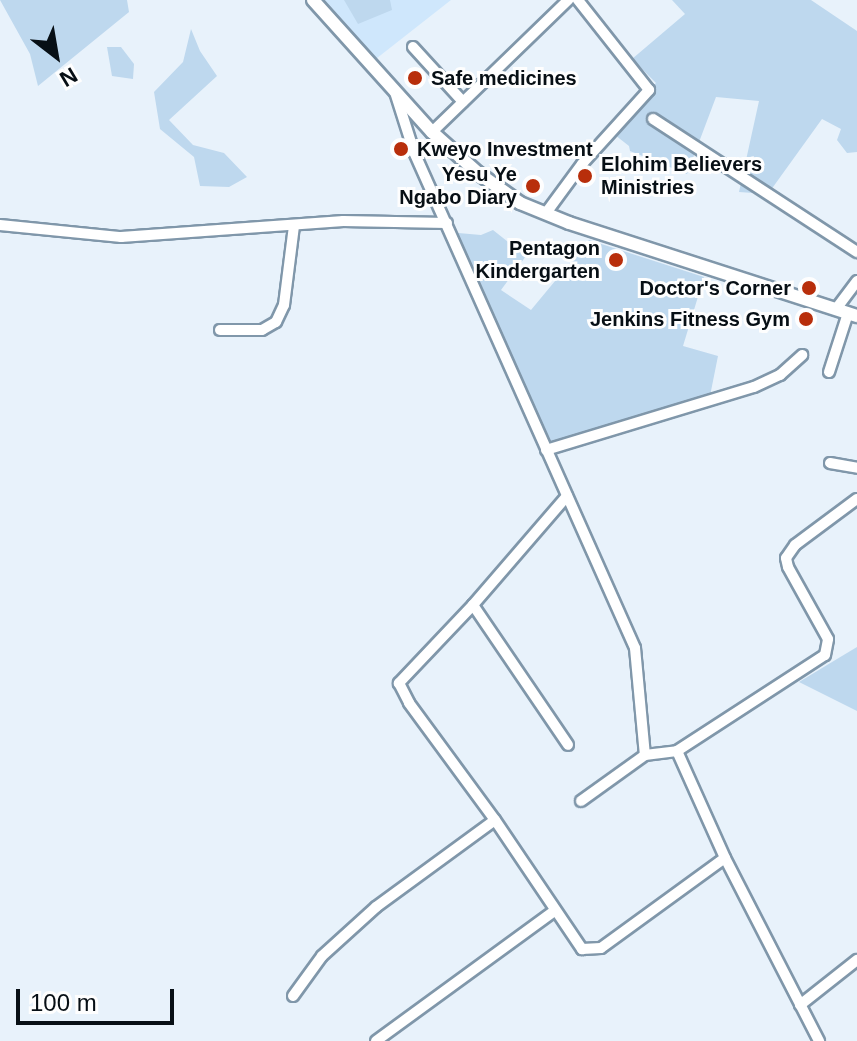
<!DOCTYPE html>
<style>
body{margin:0}
#map{position:relative;width:857px;height:1041px;overflow:hidden;background:#e8f2fb;font-family:Arial,sans-serif}
div>[style]{position:absolute}
.built>*{inset:0;background:#cfe7fc}
.green>*{inset:0;background:#bed8ee}
.roads{filter:drop-shadow(2px 0 #8097aa) drop-shadow(-2px 0 #8097aa) drop-shadow(0 2px #8097aa) drop-shadow(0 -2px #8097aa)}
.minor>*{height:10px;margin:-5px;padding:0 5px;transform-origin:5px;border-radius:5px;background:#fff}
.tertiary>*{height:12px;margin:-6px;padding:0 6px;transform-origin:6px;border-radius:6px;background:#fff}
.dots>*{width:22px;height:22px;translate:-50% -50%;box-sizing:border-box;border:4px solid #fefefe;border-radius:50%}
span{translate:-50% -50%;white-space:nowrap;text-align:center;line-height:1.15;-webkit-text-stroke:6px #fefefe;paint-order:stroke}
.poi-label{font-size:20px;color:#070f15;font-weight:700}
.left{translate:0 -50%;text-align:left}
.right{translate:-100% -50%;text-align:right}
.north{position:absolute;left:16px;top:16px;width:80px;height:80px;-webkit-text-stroke:6px #fefefe;paint-order:stroke;rotate:149deg;font-size:22px;font-weight:700;line-height:32px;text-align:center;color:#070f15}
.north::after{content:'';display:block;margin:auto;width:28px;height:36px;background:#070f15;clip-path:polygon(50% 0,100% 100%,50% 72%,0 100%)}
.scale{position:absolute;left:16px;top:989px;width:158px;height:36px;box-sizing:border-box;border:4px solid #070f15;border-top:0;padding-left:10px;font-size:24px;line-height:28px;white-space:nowrap;color:#070f15;-webkit-text-stroke:6px #fefefe;paint-order:stroke}
</style>
<div id="map">
<div class="built">
<div style="clip-path:polygon(319px 0,451px 0,372px 62px)"></div>
</div>
<div class="green">
<div style="clip-path:polygon(0 0,127px 0,129px 12px,38px 86px,30px 54px)"></div>
<div style="clip-path:polygon(344px 0,390px 0,392px 10px,358px 24px)"></div>
<div style="clip-path:polygon(672px 0,811px 0,857px 31px,857px 152px,847px 153px,837px 140px,841px 129px,822px 119px,768px 194px,739px 192px,759px 101px,716px 97px,687px 174px,630px 151px,629px 146px,615px 135px,635px 103px,656px 83px,632px 59px,685px 14px)"></div>
<div style="clip-path:polygon(191px 29px,200px 51px,217px 76px,169px 120px,193px 145px,224px 153px,247px 177px,229px 187px,200px 186px,194px 157px,160px 129px,154px 92px,183px 62px)"></div>
<div style="clip-path:polygon(107px 47px,121px 47px,134px 64px,133px 79px,112px 76px)"></div>
<div style="clip-path:polygon(493px 230px,526px 256px,501px 290px,531px 310px,589px 240px,704px 277px,683px 346px,718px 356px,710px 396px,543px 448px,447px 232px,481px 235px)"></div>
<div style="clip-path:polygon(857px 647px,857px 711px,799px 682px,837px 659px)"></div>
</div>
<div class="roads">
<div class="minor">
<div style="left:413px;top:47px;width:74px;rotate:47.7deg"></div>
<div style="left:395px;top:92px;width:63px;rotate:72.4deg"></div>
<div style="left:414px;top:152px;width:543px;rotate:65.98deg"></div>
<div style="left:635px;top:648px;width:107px;rotate:84.7deg"></div>
<div style="left:645px;top:755px;width:32px;rotate:-7deg"></div>
<div style="left:677px;top:751px;width:117px;rotate:65.8deg"></div>
<div style="left:725px;top:858px;width:206px;rotate:62.8deg"></div>
<div style="left:653px;top:119px;width:244px;rotate:33.1deg"></div>
<div style="left:432px;top:132px;width:190px;rotate:-44.1deg"></div>
<div style="left:546px;top:213px;width:61px;rotate:-53.7deg"></div>
<div style="left:582px;top:164px;width:100px;rotate:-47.8deg"></div>
<div style="left:649px;top:90px;width:115px;rotate:-128.3deg"></div>
<div style="left:0;top:225px;width:122px;rotate:5.7deg"></div>
<div style="left:121px;top:237px;width:223px;rotate:-4.1deg"></div>
<div style="left:343px;top:221px;width:104px;rotate:1.1deg"></div>
<div style="left:836px;top:309px;width:35px;rotate:-53deg"></div>
<div style="left:220px;top:330px;width:42px"></div>
<div style="left:262px;top:330px;width:16px;rotate:-30deg"></div>
<div style="left:276px;top:322px;width:19px;rotate:-65deg"></div>
<div style="left:284px;top:305px;width:80px;rotate:-82.8deg"></div>
<div style="left:829px;top:372px;width:62px;rotate:-72.1deg"></div>
<div style="left:546px;top:450px;width:217px;rotate:-16.9deg"></div>
<div style="left:754px;top:387px;width:29px;rotate:-25deg"></div>
<div style="left:780px;top:375px;width:30px;rotate:-42deg"></div>
<div style="left:830px;top:463px;width:27px;rotate:10deg"></div>
<div style="left:567px;top:496px;width:144px;rotate:130.8deg"></div>
<div style="left:473px;top:605px;width:108px;rotate:133.5deg"></div>
<div style="left:399px;top:683px;width:22px;rotate:63deg"></div>
<div style="left:409px;top:703px;width:145px;rotate:53.7deg"></div>
<div style="left:495px;top:820px;width:156px;rotate:56deg"></div>
<div style="left:582px;top:949px;width:19px;rotate:-3deg"></div>
<div style="left:601px;top:948px;width:153px;rotate:-36deg"></div>
<div style="left:473px;top:605px;width:169px;rotate:55.8deg"></div>
<div style="left:677px;top:751px;width:176px;rotate:-33deg"></div>
<div style="left:825px;top:655px;width:16px;rotate:-79deg"></div>
<div style="left:828px;top:639px;width:82px;rotate:-119.1deg"></div>
<div style="left:788px;top:567px;width:9px;rotate:-103deg"></div>
<div style="left:786px;top:558px;width:16px;rotate:-55deg"></div>
<div style="left:795px;top:545px;width:77px;rotate:-36.6deg"></div>
<div style="left:581px;top:801px;width:79px;rotate:-35.7deg"></div>
<div style="left:293px;top:996px;width:49px;rotate:-54.1deg"></div>
<div style="left:322px;top:956px;width:73px;rotate:-42.2deg"></div>
<div style="left:376px;top:907px;width:147px;rotate:-36.2deg"></div>
<div style="left:800px;top:1005px;width:73px;rotate:-38.3deg"></div>
<div style="left:376px;top:1041px;width:220px;rotate:-36.1deg"></div>
</div>
<div class="tertiary">
<div style="left:313px;top:0;width:178px;rotate:48deg"></div>
<div style="left:432px;top:132px;width:62px;rotate:41.7deg"></div>
<div style="left:478px;top:173px;width:52px;rotate:35.5deg"></div>
<div style="left:520px;top:203px;width:53px;rotate:22.2deg"></div>
<div style="left:569px;top:223px;width:303px;rotate:17.9deg"></div>
</div>
</div>
<div class="dots">
<div style="left:415px;top:78px;background:#b82e0b"></div>
<div style="left:401px;top:149px;background:#b82e0b"></div>
<div style="left:585px;top:176px;background:#b82e0b"></div>
<div style="left:533px;top:186px;background:#b82e0b"></div>
<div style="left:616px;top:260px;background:#b82e0b"></div>
<div style="left:809px;top:288px;background:#b82e0b"></div>
<div style="left:806px;top:319px;background:#b82e0b"></div>
</div>
<div class="poi-label">
<span class="left" style="left:431px;top:78px">Safe medicines</span>
<span class="left" style="left:417px;top:149px">Kweyo Investment</span>
<span class="left" style="left:601px;top:176px">Elohim Believers<br>Ministries</span>
<span class="right" style="left:517px;top:186px">Yesu Ye<br>Ngabo Diary</span>
<span class="right" style="left:600px;top:260px">Pentagon<br>Kindergarten</span>
<span class="right" style="left:791px;top:288px">Doctor's Corner</span>
<span class="right" style="left:790px;top:319px">Jenkins Fitness Gym</span>
</div>
<div class="north">N</div>
<div class="scale">100 m</div>
</div>
